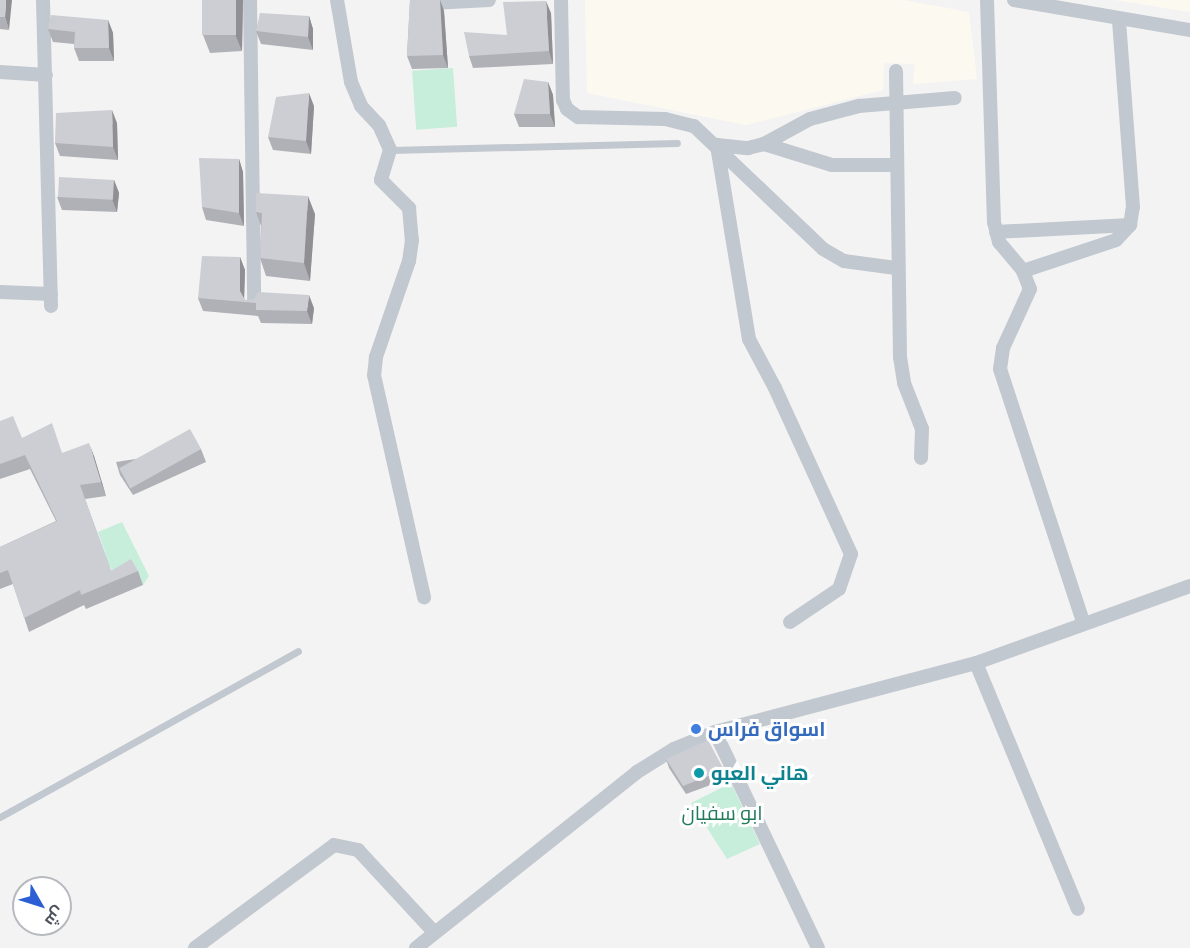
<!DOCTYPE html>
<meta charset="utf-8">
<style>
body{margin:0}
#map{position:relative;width:1190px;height:948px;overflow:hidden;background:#f4f3f3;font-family:Cabin,Cairo,sans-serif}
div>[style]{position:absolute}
.commercial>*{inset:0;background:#fcfaf0}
.green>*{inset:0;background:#c7eddb;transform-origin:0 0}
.lane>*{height:7px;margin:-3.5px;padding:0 3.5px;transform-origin:3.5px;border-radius:3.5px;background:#c2c8cf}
.street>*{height:14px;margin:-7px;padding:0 7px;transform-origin:7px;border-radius:7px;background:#c2c8cf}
.wall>*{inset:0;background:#b0b1b6}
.shaded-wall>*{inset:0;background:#909094}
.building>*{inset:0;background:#cdced4;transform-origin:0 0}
.dots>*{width:16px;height:16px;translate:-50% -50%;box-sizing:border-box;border:3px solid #fff;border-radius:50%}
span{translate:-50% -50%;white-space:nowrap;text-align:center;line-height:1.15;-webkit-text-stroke:6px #fff;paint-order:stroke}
.shop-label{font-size:20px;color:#366cbe;font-weight:700}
.left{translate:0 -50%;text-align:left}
.culture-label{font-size:20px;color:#0d838f;font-weight:700}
.park-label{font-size:20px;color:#217b5b}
.north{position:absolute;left:12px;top:876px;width:60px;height:60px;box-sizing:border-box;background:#fff;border:2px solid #b7babf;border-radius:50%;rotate:129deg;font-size:16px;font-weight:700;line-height:24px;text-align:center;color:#4c535e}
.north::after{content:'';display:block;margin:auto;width:21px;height:27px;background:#2c5fd5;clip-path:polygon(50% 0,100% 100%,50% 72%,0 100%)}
</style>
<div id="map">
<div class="commercial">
<div style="clip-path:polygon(585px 0,903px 0,969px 12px,977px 79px,913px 84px,915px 64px,884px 63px,883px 90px,746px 125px,587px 93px)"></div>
<div style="clip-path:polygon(1115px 0,1190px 0,1190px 12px)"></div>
</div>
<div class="green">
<div style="left:453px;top:68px;width:59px;height:41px;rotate:86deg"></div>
<div style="clip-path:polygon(122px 522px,149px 576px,143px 585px,135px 573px,116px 584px,110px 566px,82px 580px,106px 556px,98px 532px)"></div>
<div style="clip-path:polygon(731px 783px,760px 844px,727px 859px,691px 803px)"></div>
</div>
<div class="lane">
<div style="left:390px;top:150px;width:287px;rotate:-1.4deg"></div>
<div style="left:0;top:817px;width:341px;rotate:-29.1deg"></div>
</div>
<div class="street">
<div style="left:43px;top:0;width:306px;rotate:88.5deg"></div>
<div style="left:250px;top:0;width:305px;rotate:89.2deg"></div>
<div style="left:337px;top:0;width:83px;rotate:80.3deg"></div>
<div style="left:351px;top:82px;width:26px;rotate:67deg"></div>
<div style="left:361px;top:106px;width:26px;rotate:47deg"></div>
<div style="left:379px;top:125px;width:27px;rotate:66deg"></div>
<div style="left:390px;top:150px;width:31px;rotate:107deg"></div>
<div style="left:381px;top:180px;width:40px;rotate:45deg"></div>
<div style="left:409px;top:208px;width:32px;rotate:85deg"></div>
<div style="left:412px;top:240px;width:21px;rotate:98deg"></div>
<div style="left:409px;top:261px;width:102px;rotate:109deg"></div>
<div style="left:376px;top:357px;width:18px;rotate:96deg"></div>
<div style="left:374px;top:375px;width:228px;rotate:77.3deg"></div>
<div style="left:561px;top:0;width:100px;rotate:88.9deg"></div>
<div style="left:563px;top:100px;width:10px;rotate:66deg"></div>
<div style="left:567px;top:109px;width:14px;rotate:36deg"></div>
<div style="left:578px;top:117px;width:87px;rotate:1.3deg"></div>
<div style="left:665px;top:119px;width:30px;rotate:14deg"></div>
<div style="left:694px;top:126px;width:178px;rotate:43.6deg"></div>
<div style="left:823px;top:249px;width:24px;rotate:30deg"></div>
<div style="left:844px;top:261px;width:52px;rotate:7.7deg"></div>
<div style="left:987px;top:0;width:222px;rotate:88.2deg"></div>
<div style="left:994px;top:222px;width:21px;rotate:76deg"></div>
<div style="left:999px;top:242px;width:38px;rotate:50deg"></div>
<div style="left:1023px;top:271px;width:19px;rotate:69deg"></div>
<div style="left:1030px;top:289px;width:65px;rotate:114.6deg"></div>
<div style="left:1003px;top:348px;width:21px;rotate:98deg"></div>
<div style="left:1000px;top:369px;width:266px;rotate:71.8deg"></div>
<div style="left:1014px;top:0;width:179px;rotate:9.7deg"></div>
<div style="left:432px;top:3px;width:57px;rotate:-3deg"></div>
<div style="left:896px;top:71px;width:286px;rotate:89.2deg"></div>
<div style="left:900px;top:357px;width:26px;rotate:81deg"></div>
<div style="left:904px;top:383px;width:49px;rotate:68.6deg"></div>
<div style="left:922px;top:429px;width:29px;rotate:92deg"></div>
<div style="left:0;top:72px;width:46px;rotate:3.7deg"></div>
<div style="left:764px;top:144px;width:71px;rotate:17.2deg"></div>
<div style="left:832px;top:165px;width:64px"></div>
<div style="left:996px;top:232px;width:134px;rotate:-3deg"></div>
<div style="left:1023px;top:271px;width:98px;rotate:-18.4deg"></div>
<div style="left:1116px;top:240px;width:21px;rotate:-47deg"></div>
<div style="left:1130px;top:225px;width:18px;rotate:-81deg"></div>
<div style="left:1133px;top:207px;width:187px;rotate:-94.3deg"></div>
<div style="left:0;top:292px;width:51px;rotate:2.2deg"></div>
<div style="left:790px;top:622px;width:59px;rotate:-34deg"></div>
<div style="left:839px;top:589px;width:37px;rotate:-71deg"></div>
<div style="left:851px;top:554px;width:183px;rotate:-114.6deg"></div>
<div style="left:775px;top:388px;width:55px;rotate:-118deg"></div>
<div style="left:749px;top:339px;width:197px;rotate:-99.4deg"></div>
<div style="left:717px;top:145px;width:31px;rotate:6deg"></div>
<div style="left:748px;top:148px;width:16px;rotate:-14deg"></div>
<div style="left:764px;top:144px;width:52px;rotate:-28.5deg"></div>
<div style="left:810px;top:119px;width:51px;rotate:-14.9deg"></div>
<div style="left:859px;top:106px;width:96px;rotate:-4.8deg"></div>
<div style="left:976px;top:663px;width:266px;rotate:67.5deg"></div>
<div style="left:715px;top:732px;width:239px;rotate:64.5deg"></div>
<div style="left:195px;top:948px;width:173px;rotate:-36.5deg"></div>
<div style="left:334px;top:845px;width:25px;rotate:12deg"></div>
<div style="left:358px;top:850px;width:110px;rotate:47.2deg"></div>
<div style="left:416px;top:948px;width:283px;rotate:-38.5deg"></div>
<div style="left:637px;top:772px;width:44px;rotate:-31.9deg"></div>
<div style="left:674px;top:749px;width:44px;rotate:-22.5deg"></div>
<div style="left:715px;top:732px;width:270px;rotate:-14.8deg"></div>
<div style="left:976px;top:663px;width:227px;rotate:-19.8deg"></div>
</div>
<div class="wall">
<div style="clip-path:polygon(0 0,9px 30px,0 29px)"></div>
<div style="clip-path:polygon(243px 0,242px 51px,210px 53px,203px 35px)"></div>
<div style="clip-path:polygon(404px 0,440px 0,444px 11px,448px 68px,412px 69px,407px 56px,410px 0)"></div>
<div style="clip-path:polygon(551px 13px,553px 64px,473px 68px,469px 56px)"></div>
<div style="clip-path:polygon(309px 16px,313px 29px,313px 50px,261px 44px,256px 31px)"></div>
<div style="clip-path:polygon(108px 20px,113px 33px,114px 61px,79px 61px,74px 48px,74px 44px,53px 42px,48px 29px)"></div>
<div style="clip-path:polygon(548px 82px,553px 95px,555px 127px,519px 127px,514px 114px)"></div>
<div style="clip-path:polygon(314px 106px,311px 154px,273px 150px,268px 137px)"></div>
<div style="clip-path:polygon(117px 123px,118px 160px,60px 156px,55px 143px)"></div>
<div style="clip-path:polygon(239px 159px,243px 172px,244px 226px,206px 220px,202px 207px)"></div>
<div style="clip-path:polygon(114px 180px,119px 193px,117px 212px,62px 210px,57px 197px)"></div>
<div style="clip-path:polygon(256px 212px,315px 214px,310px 281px,266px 276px,260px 258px,261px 226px)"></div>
<div style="clip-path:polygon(240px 257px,245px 270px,244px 298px,245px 300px,314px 308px,312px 324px,261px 323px,258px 316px,203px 311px,198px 298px)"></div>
<div style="clip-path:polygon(0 421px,22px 438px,62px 453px,94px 456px,106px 496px,85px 499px,111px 571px,138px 571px,143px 585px,86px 609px,84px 605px,29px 632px,13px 584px,0 589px,0 547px,56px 521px,30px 469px,0 479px)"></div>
<div style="clip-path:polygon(201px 449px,206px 462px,133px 495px,120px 475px,116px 462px)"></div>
<div style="clip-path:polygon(666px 759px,724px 770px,727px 779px,686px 794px,669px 768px)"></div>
</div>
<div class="shaded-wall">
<div style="clip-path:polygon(6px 0,12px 0,9px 30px,5px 17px)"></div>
<div style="clip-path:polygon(236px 0,243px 0,242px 51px,235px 34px)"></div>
<div style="clip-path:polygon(440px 0,444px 11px,448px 68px,443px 55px)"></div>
<div style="clip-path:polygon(546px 1px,551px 13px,553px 64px,549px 51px)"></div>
<div style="clip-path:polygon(309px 16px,313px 29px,313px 50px,308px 37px)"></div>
<div style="clip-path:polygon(108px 20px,113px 33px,114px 61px,109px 48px)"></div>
<div style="clip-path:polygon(548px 82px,553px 95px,555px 127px,550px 114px)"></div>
<div style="clip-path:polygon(309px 93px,314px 106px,311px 154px,306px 141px)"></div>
<div style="clip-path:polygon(112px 110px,117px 123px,118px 160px,113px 147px)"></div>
<div style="clip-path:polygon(239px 159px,243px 172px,244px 226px,239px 213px)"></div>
<div style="clip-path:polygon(114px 180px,119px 193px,117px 212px,112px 199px)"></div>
<div style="clip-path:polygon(308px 196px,315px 214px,310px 281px,304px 263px)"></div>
<div style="clip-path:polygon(240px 257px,245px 270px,244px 302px,240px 291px)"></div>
<div style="clip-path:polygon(309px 295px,314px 308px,312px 324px,307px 311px)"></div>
<div style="clip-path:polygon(89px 443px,94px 456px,106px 496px,101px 482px)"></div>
</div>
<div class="building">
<div style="clip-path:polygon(0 0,6px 0,5px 17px,0 17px)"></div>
<div style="left:202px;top:0;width:34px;height:35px"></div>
<div style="clip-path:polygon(410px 0,440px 0,443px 55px,407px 56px)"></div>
<div style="clip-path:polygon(546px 1px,549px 51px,469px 56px,464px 32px,507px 35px,503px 2px)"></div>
<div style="clip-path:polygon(260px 13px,309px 16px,308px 37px,256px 31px)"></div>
<div style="clip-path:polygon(51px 15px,108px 20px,109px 48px,74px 48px,75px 32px,48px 29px)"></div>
<div style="clip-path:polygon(524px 79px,548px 82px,550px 114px,514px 114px)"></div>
<div style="clip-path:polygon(309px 93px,306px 141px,268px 137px,276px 97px)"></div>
<div style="clip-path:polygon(112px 110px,113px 147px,55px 143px,56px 113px)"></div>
<div style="clip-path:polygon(199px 158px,239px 159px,239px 213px,202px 207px)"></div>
<div style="left:59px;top:177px;width:55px;height:20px;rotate:3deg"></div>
<div style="clip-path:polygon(256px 193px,308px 196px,304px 263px,260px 258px,262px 213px,256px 212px)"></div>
<div style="clip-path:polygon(202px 256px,240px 257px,240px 291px,245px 300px,254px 299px,258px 292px,309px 295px,307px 311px,256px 310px,256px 303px,198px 298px)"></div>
<div style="clip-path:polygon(13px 416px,22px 438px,52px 423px,62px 453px,89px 443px,101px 482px,80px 485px,111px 571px,131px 559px,138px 571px,81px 595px,80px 590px,24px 618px,8px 570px,0 573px,0 547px,57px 521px,25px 455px,0 464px,0 421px)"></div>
<div style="left:190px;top:429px;width:23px;height:81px;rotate:61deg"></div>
<div style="clip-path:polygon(708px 740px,724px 770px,683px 786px,666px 759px)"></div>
</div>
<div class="dots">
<div style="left:696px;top:729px;background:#3f7fe0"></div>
<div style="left:699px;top:773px;background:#0f9aa8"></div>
</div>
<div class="shop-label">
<span class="left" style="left:708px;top:729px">اسواق فراس</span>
</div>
<div class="culture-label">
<span class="left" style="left:711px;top:773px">هاني العبو</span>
</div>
<div class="park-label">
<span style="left:722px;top:813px">ابو سفيان</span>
</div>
<div class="north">ش</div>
</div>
